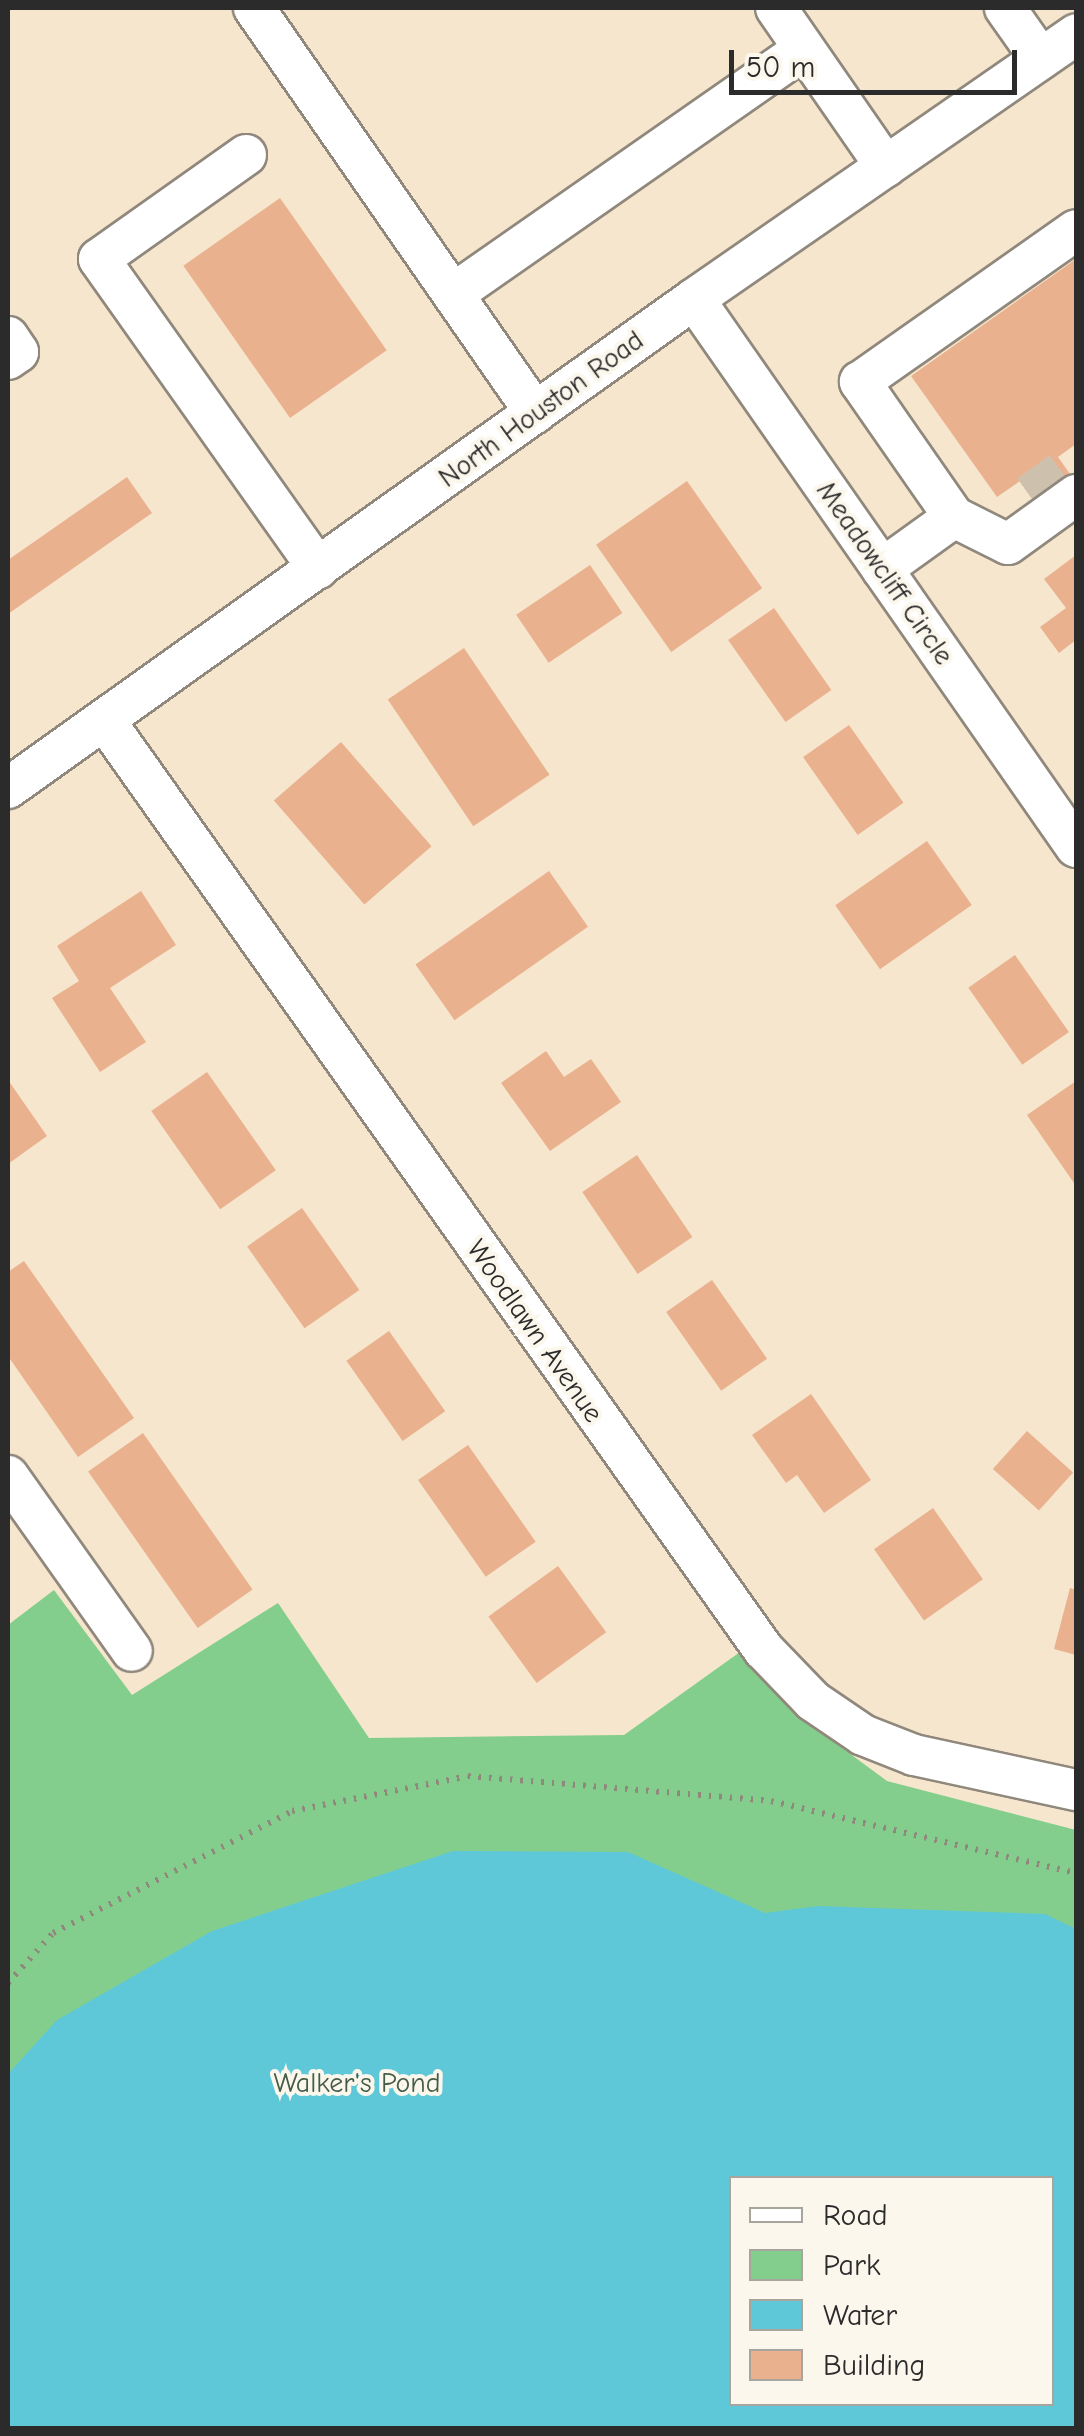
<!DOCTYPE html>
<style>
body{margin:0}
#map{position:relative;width:1084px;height:2436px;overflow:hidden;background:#f6e6ce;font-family:"Comic Neue",sans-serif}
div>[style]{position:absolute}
.green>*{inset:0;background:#83ce8c}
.water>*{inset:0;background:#5ec8d9}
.building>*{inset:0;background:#eab18e;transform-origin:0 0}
.minor-tunnel>*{height:40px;margin-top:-20px;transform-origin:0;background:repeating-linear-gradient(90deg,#cdc1ad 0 40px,transparent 0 60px)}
.path>*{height:6px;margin-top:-3px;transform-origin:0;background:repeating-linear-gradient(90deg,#90887c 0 2.5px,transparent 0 10.5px)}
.roads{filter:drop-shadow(2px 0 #90887c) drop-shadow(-2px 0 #90887c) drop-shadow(0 2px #90887c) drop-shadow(0 -2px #90887c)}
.minor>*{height:40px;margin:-20px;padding:0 20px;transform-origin:20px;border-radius:20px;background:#fff}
span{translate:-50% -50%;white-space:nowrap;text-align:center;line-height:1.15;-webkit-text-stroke:8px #fbf7ec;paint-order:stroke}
.street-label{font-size:28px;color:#2b2b2b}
.park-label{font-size:28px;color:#455c48}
.frame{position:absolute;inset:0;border:10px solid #2b2b2b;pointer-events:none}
.legend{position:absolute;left:729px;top:2176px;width:325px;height:230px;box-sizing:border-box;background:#fbf7ec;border:2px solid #a8a59f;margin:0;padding:12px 18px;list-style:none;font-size:30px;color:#2b2b2b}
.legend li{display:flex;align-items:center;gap:20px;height:50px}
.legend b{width:50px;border:2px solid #a8a59f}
.scale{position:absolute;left:729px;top:50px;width:288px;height:45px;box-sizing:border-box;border:5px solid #2b2b2b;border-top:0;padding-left:12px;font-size:30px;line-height:35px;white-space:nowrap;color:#2b2b2b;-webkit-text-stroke:8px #fbf7ec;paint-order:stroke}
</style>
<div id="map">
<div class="green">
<div style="clip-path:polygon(evenodd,54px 1590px,132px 1695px,278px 1603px,369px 1738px,624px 1735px,740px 1652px,811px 1725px,887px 1781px,1076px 1830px,1076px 2428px,8px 2428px,8px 1625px,54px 1590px,732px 2178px,1052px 2178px,1052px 2404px,732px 2404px,732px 2178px)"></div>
</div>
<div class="water">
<div style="clip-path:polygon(evenodd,453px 1851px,628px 1852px,765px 1913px,818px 1906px,1045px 1914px,1076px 1929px,1076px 2428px,8px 2428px,8px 2074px,57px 2020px,212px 1931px,453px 1851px,732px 2178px,1052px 2178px,1052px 2404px,732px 2404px,732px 2178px)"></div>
</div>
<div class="building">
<div style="left:280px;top:198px;width:186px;height:118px;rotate:55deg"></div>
<div style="clip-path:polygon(1076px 259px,1076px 444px,1058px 457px,1075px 481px,1038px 507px,1020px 481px,997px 497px,911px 376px)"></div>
<div style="clip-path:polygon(127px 477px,152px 513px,8px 614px,8px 560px)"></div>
<div style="left:687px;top:481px;width:131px;height:111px;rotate:55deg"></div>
<div style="clip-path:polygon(1076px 555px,1076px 640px,1059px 653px,1040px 627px,1066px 608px,1044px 579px)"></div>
<div style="left:590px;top:565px;width:58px;height:89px;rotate:56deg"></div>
<div style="left:774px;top:608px;width:100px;height:56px;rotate:55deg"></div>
<div style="left:464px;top:648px;width:153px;height:92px;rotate:56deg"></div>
<div style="left:849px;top:725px;width:95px;height:56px;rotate:55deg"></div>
<div style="left:341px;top:742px;width:138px;height:89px;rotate:49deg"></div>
<div style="left:927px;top:841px;width:78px;height:112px;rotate:55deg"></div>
<div style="left:549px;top:871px;width:68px;height:163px;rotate:55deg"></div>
<div style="clip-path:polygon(141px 891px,176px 945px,110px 988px,146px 1042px,100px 1072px,52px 998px,79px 981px,57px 946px)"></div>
<div style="left:1015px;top:955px;width:94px;height:57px;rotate:55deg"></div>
<div style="clip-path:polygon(546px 1051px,564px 1077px,591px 1059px,621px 1102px,550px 1151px,501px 1083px)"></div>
<div style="left:207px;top:1072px;width:120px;height:68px;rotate:55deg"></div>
<div style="clip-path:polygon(8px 1080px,47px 1136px,8px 1164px)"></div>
<div style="clip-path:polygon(1076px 1081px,1076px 1186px,1027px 1115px)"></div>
<div style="left:637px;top:1155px;width:99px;height:66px;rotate:56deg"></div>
<div style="left:302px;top:1208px;width:100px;height:67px;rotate:55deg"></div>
<div style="clip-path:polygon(24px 1261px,134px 1418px,78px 1457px,8px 1356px,8px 1272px)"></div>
<div style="left:712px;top:1280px;width:96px;height:56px;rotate:55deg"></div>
<div style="left:389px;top:1331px;width:98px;height:52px;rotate:55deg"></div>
<div style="clip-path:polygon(811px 1394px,871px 1480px,824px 1513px,797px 1475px,786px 1483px,752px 1435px)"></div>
<div style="left:1027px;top:1431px;width:62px;height:51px;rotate:42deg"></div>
<div style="left:143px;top:1433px;width:191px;height:67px;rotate:55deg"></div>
<div style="left:468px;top:1445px;width:118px;height:61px;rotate:55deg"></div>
<div style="left:933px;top:1508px;width:87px;height:72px;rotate:55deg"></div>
<div style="left:558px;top:1566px;width:82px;height:86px;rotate:54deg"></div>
<div style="clip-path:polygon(1070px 1588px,1076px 1590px,1076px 1655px,1054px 1649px)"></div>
</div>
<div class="minor-tunnel">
<div style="left:1029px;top:495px;width:46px;rotate:-36.1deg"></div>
</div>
<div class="path">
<div style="left:8px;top:1983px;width:67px;rotate:-48deg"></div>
<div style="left:53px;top:1933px;width:268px;rotate:-27deg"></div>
<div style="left:292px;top:1811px;width:179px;rotate:-11.2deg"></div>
<div style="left:468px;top:1776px;width:304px;rotate:4.7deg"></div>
<div style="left:771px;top:1801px;width:313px;rotate:13.3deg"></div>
</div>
<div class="roads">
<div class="minor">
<div style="left:254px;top:8px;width:493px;rotate:55.2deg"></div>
<div style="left:776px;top:8px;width:193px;rotate:55.3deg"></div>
<div style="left:1005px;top:8px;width:62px;rotate:54.8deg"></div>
<div style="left:246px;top:155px;width:180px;rotate:144.7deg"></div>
<div style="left:99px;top:259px;width:379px;rotate:54.7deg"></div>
<div style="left:453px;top:294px;width:428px;rotate:-34.9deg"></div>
<div style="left:694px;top:299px;width:668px;rotate:55.12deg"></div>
<div style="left:8px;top:337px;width:18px;rotate:56deg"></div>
<div style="left:18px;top:352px;width:12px;rotate:145deg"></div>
<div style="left:954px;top:517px;width:60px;rotate:26.6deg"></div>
<div style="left:1008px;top:544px;width:84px;rotate:-35.8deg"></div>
<div style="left:882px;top:569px;width:89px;rotate:-35.8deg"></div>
<div style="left:954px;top:517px;width:165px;rotate:-124.8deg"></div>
<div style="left:860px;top:382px;width:264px;rotate:-35.1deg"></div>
<div style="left:105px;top:721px;width:1138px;rotate:54.66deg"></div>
<div style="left:763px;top:1649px;width:72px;rotate:46.1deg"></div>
<div style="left:813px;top:1701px;width:60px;rotate:34.2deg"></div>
<div style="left:863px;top:1735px;width:55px;rotate:21.4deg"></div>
<div style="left:914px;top:1755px;width:166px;rotate:12.2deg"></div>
<div style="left:8px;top:788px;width:842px;rotate:-35.48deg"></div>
<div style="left:694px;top:299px;width:465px;rotate:-34.7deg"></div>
<div style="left:8px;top:1476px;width:214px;rotate:54.7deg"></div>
</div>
</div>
<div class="street-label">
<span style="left:541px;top:409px;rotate:-36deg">North Houston Road</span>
<span style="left:885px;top:573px;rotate:55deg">Meadowcliff Circle</span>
<span style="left:535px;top:1331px;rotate:55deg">Woodlawn Avenue</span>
</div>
<div class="park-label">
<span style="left:357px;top:2083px">Walker's Pond</span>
</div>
<div class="frame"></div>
<ul class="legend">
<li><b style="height:12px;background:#fff"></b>Road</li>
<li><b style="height:28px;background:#83ce8c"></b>Park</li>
<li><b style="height:28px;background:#5ec8d9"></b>Water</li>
<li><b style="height:28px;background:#eab18e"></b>Building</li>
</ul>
<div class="scale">50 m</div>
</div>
